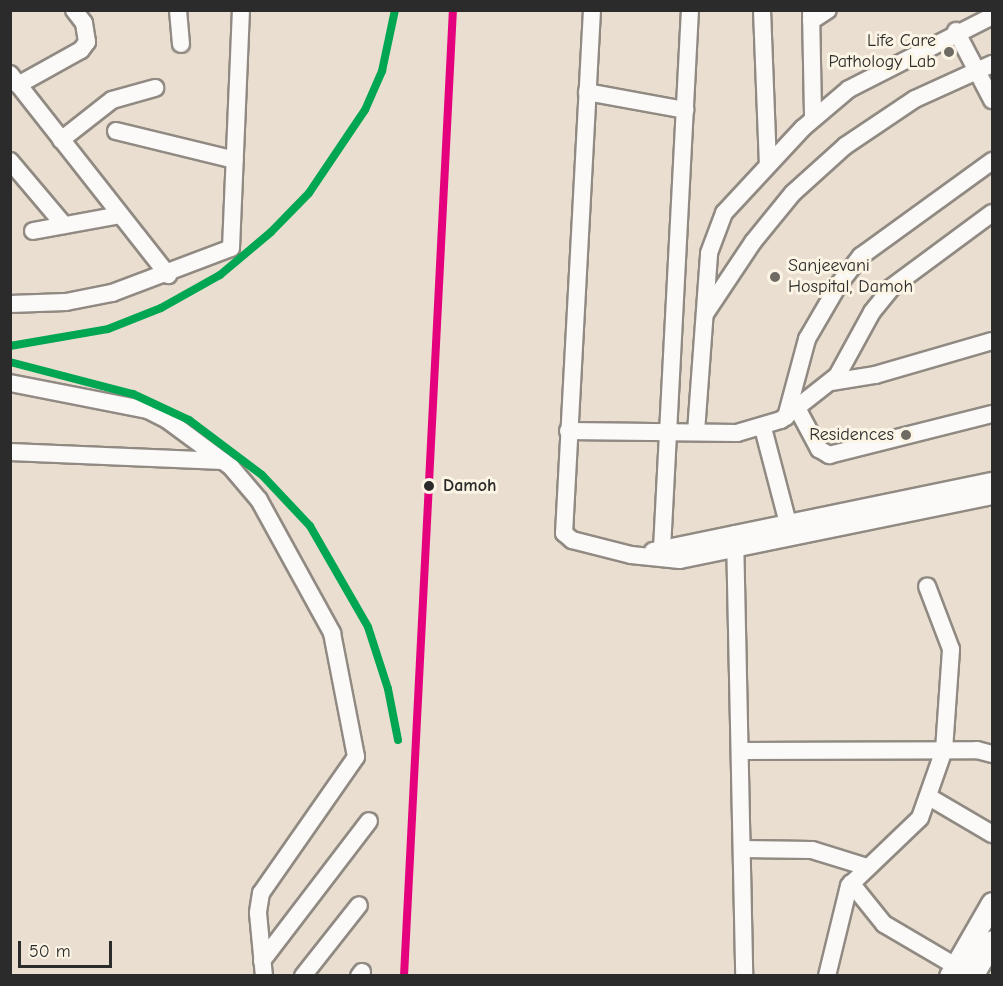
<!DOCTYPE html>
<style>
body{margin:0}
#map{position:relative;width:1003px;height:986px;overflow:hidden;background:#e9decf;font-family:"Comic Neue",sans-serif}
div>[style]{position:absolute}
.roads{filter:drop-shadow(2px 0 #908a83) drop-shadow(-2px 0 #908a83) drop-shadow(0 2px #908a83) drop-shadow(0 -2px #908a83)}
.minor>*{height:16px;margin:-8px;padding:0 8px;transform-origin:8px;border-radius:8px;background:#fcfaf8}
.major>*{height:21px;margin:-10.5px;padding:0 10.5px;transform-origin:10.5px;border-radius:10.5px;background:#fcfaf8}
.rail-1>*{height:8px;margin:-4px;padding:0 4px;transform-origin:4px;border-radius:4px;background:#e5007d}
.rail-2>*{height:8px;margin:-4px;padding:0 4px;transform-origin:4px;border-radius:4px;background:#00a651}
.dots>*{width:16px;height:16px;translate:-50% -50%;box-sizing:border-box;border:3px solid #fcf5e5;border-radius:50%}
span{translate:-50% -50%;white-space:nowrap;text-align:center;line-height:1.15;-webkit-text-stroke:6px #fcf5e5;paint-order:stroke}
.poi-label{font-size:18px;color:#2b2b2b}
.right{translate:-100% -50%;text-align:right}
.left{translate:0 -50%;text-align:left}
.stop-label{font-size:18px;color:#2b2b2b;font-weight:700}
.frame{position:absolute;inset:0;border:12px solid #2b2b2b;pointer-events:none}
.scale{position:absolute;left:18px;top:941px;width:94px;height:27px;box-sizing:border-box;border:3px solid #2b2b2b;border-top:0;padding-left:8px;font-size:18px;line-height:21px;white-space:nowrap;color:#2b2b2b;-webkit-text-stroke:4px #fcf5e5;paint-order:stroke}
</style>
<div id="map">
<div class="roads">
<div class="minor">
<div style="left:178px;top:10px;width:34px;rotate:85deg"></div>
<div style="left:592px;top:10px;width:524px;rotate:93.06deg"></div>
<div style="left:564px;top:533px;width:11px;rotate:41deg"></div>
<div style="left:572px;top:540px;width:61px;rotate:14.3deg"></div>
<div style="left:631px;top:555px;width:49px;rotate:5.8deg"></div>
<div style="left:680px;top:560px;width:318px;rotate:-11.6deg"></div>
<div style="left:762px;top:10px;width:153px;rotate:87.8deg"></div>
<div style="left:811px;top:10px;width:108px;rotate:88.9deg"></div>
<div style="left:811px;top:21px;width:20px;rotate:-33deg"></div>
<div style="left:956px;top:31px;width:78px;rotate:62.4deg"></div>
<div style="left:10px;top:74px;width:256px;rotate:51.8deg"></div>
<div style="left:18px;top:85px;width:72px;rotate:-29.1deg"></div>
<div style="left:81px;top:50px;width:10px;rotate:-53deg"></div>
<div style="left:87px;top:42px;width:19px;rotate:-99deg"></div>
<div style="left:84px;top:23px;width:16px;rotate:-128deg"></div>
<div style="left:587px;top:92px;width:100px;rotate:10.4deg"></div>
<div style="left:116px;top:131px;width:122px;rotate:13.7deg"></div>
<div style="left:61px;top:140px;width:65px;rotate:-38.1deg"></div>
<div style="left:112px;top:100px;width:45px;rotate:-15.6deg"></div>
<div style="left:10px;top:161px;width:84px;rotate:49.8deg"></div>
<div style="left:33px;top:231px;width:88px;rotate:-10.4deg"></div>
<div style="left:10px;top:304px;width:56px;rotate:-2deg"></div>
<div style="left:66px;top:302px;width:47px;rotate:-11.1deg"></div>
<div style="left:112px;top:293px;width:127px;rotate:-20.7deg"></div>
<div style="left:231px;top:248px;width:238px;rotate:-87.6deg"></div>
<div style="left:705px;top:314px;width:87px;rotate:-56.3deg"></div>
<div style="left:753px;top:242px;width:63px;rotate:-50.8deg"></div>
<div style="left:793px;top:193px;width:70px;rotate:-42.1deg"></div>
<div style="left:845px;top:146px;width:84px;rotate:-33.9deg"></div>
<div style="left:915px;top:99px;width:85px;rotate:-24.4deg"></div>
<div style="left:831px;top:382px;width:45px;rotate:-9deg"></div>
<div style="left:875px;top:375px;width:122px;rotate:-16.2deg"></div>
<div style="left:10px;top:383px;width:141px;rotate:11.1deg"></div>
<div style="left:148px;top:410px;width:20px;rotate:27deg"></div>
<div style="left:166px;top:419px;width:81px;rotate:36.4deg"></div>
<div style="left:231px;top:467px;width:43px;rotate:49.7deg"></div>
<div style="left:259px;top:500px;width:152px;rotate:61.2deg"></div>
<div style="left:332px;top:633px;width:126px;rotate:79deg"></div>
<div style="left:356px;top:757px;width:166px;rotate:124.9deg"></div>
<div style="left:261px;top:893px;width:20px;rotate:99deg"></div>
<div style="left:258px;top:913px;width:63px;rotate:84.6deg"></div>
<div style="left:797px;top:408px;width:47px;rotate:61.8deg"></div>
<div style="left:819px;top:449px;width:12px;rotate:31deg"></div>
<div style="left:829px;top:455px;width:168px;rotate:-14.1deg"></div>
<div style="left:786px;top:417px;width:81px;rotate:-74.9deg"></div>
<div style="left:807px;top:339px;width:64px;rotate:-59.8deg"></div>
<div style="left:839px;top:284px;width:36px;rotate:-52deg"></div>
<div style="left:861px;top:256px;width:162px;rotate:-35.9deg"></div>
<div style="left:763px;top:428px;width:98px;rotate:75.3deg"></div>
<div style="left:568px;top:431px;width:169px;rotate:0.7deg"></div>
<div style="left:737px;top:433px;width:46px;rotate:-16.5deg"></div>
<div style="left:781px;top:420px;width:71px;rotate:-38.2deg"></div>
<div style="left:837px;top:376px;width:73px;rotate:-61.3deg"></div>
<div style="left:872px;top:312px;width:32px;rotate:-51deg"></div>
<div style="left:892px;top:287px;width:124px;rotate:-36.5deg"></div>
<div style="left:696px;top:432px;width:179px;rotate:-85.8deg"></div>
<div style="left:709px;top:253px;width:43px;rotate:-69.4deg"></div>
<div style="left:724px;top:213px;width:116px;rotate:-47.1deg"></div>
<div style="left:803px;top:128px;width:60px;rotate:-40.3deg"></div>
<div style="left:849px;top:89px;width:161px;rotate:-27deg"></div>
<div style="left:10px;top:452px;width:213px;rotate:2.4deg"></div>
<div style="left:735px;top:534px;width:442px;rotate:88.8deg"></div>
<div style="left:662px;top:549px;width:540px;rotate:-87.03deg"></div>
<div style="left:653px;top:551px;width:346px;rotate:-11.7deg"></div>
<div style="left:740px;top:751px;width:237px;rotate:-0.2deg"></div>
<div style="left:977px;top:750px;width:16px;rotate:15deg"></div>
<div style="left:929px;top:797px;width:73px;rotate:30.4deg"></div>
<div style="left:742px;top:849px;width:70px;rotate:0.8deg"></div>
<div style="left:812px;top:850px;width:58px;rotate:17.2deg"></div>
<div style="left:851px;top:883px;width:53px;rotate:51.2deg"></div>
<div style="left:884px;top:924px;width:93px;rotate:30.4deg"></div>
<div style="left:262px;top:961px;width:176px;rotate:-52.6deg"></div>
<div style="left:303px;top:976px;width:90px;rotate:-51.7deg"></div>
<div style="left:359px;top:976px;width:5px;rotate:-53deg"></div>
<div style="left:827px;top:976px;width:93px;rotate:-76.3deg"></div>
<div style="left:849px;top:886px;width:98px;rotate:-43.8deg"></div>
<div style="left:920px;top:818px;width:72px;rotate:-70.6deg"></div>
<div style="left:944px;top:750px;width:101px;rotate:-86deg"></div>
<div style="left:951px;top:649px;width:67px;rotate:-110.9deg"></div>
</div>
<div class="major">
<div style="left:950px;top:976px;width:84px;rotate:-60.1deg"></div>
<div style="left:972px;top:976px;width:40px;rotate:-60.3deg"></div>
</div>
</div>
<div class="rail-1">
<div style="left:404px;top:976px;width:967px;rotate:-87.1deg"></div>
</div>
<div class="rail-2">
<div style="left:10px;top:346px;width:99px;rotate:-9.8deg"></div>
<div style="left:108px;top:329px;width:57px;rotate:-21.6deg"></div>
<div style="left:161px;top:308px;width:68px;rotate:-29.2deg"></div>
<div style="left:220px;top:275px;width:67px;rotate:-40.1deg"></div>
<div style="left:271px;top:232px;width:54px;rotate:-45.7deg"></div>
<div style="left:309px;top:193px;width:100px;rotate:-56deg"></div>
<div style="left:365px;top:110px;width:43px;rotate:-66.4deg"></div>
<div style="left:382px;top:71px;width:62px;rotate:-78deg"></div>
<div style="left:10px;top:362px;width:127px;rotate:14.6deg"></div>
<div style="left:133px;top:394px;width:62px;rotate:24.9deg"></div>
<div style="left:189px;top:420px;width:91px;rotate:37deg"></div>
<div style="left:262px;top:475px;width:70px;rotate:46.7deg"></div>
<div style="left:310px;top:526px;width:116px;rotate:60.1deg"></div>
<div style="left:368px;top:627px;width:65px;rotate:72.1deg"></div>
<div style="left:388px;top:689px;width:52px;rotate:78.9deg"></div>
</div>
<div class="dots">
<div style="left:949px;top:52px;background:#6e6a64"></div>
<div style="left:775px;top:277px;background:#6e6a64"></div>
<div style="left:906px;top:435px;background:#6e6a64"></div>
<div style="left:429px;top:486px;background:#2b2b2b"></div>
</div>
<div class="poi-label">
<span class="right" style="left:936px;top:52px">Life Care<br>Pathology Lab</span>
<span class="left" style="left:788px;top:277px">Sanjeevani<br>Hospital, Damoh</span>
<span class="right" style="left:894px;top:435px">Residences</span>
</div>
<div class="stop-label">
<span class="left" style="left:443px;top:486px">Damoh</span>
</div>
<div class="frame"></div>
<div class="scale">50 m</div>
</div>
